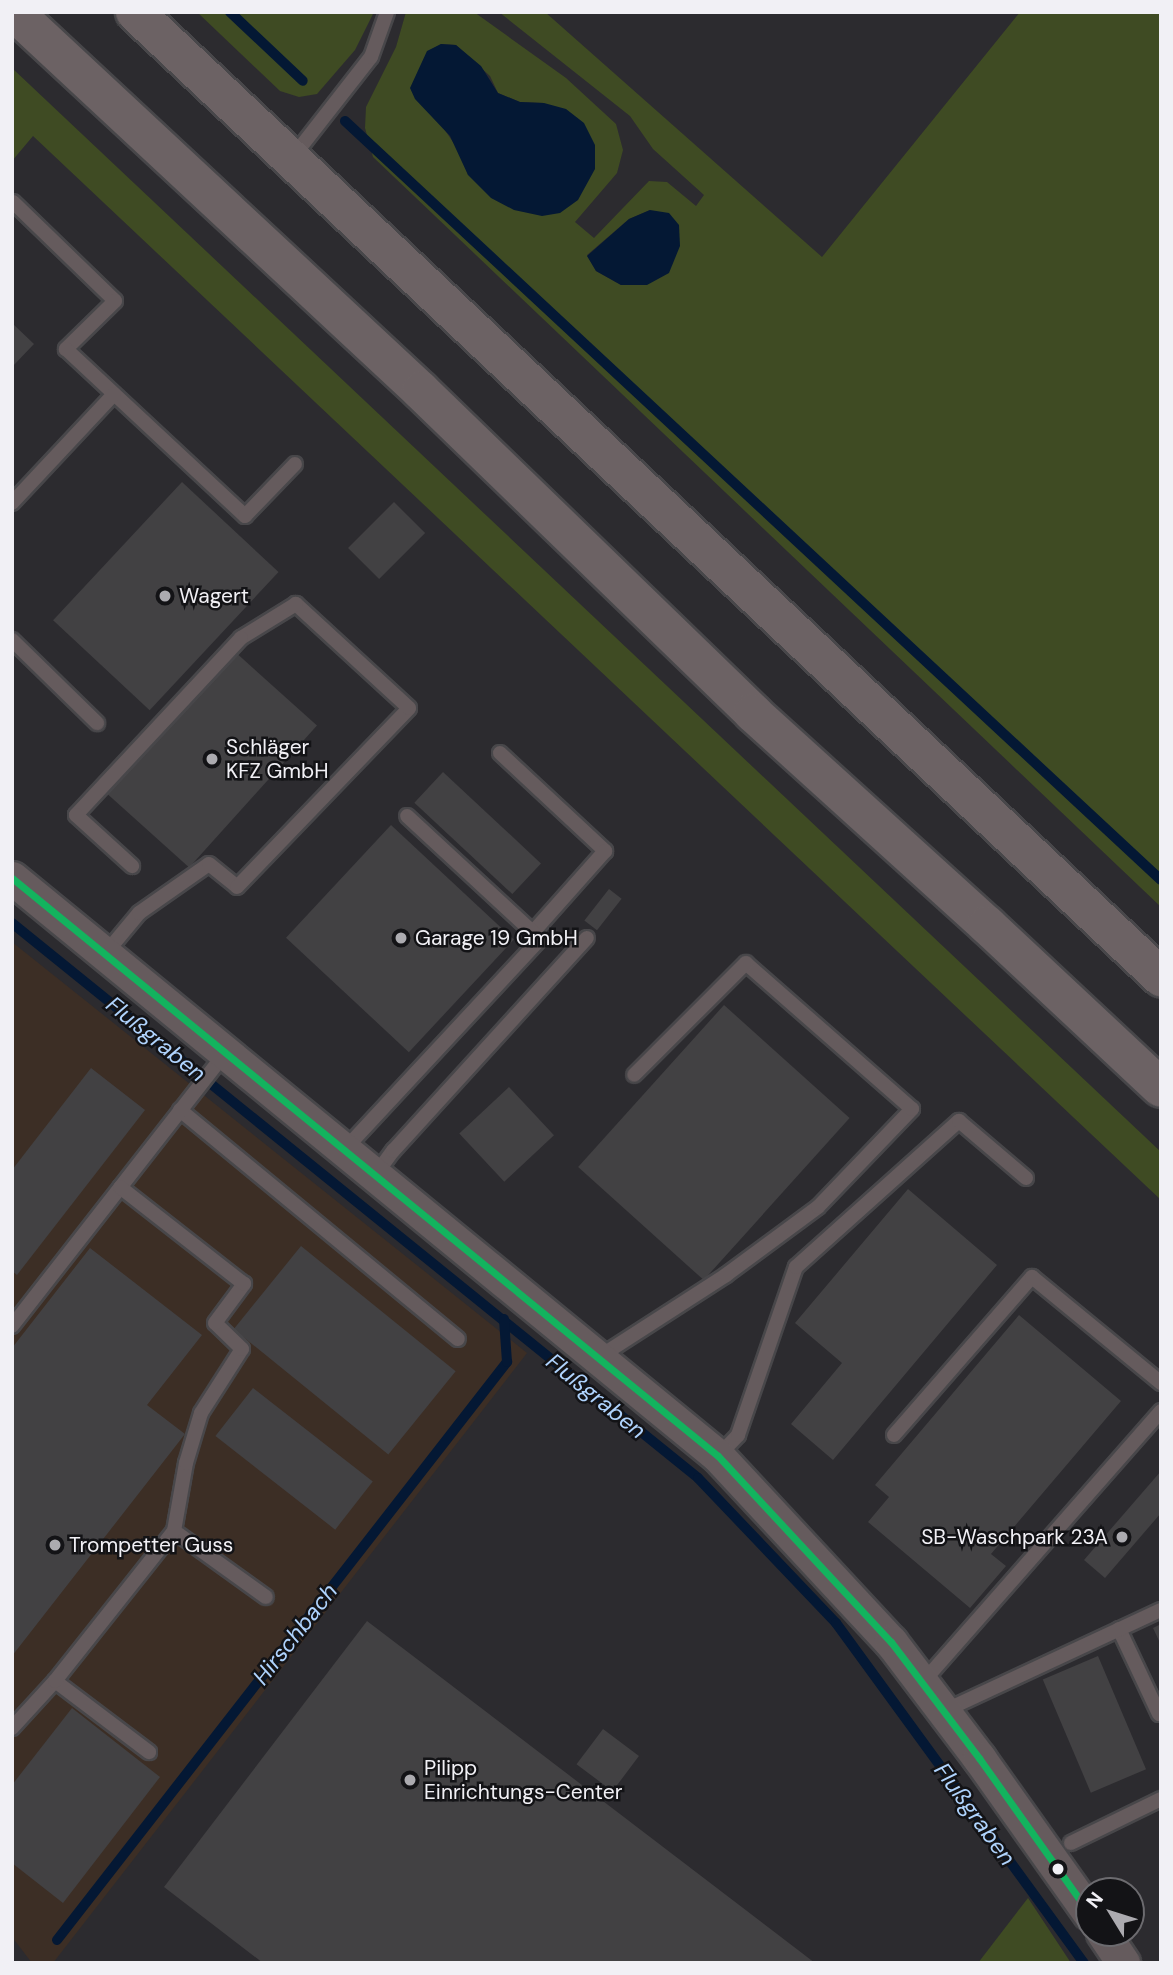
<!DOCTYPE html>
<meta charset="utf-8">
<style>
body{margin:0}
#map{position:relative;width:1173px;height:1975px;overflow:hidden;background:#2c2b2f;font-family:"DM Sans",sans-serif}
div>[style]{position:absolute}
.industrial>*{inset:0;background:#3c2e25}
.green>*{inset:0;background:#3f4b23}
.water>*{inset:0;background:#041834}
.stream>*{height:10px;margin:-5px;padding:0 5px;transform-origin:5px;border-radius:5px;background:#041834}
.building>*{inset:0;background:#424143;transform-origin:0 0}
.roads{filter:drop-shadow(2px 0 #48474a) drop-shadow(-2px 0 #48474a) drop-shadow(0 2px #48474a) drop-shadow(0 -2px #48474a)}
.service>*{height:14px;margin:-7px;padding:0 7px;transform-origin:7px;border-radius:7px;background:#655b5d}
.tertiary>*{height:33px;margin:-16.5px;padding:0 16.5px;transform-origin:16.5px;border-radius:16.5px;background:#655b5d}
.motorway>*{height:38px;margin:-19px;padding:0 19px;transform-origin:19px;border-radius:19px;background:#6c6264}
.bus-1>*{height:7px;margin:-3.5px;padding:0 3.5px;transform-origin:3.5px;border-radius:3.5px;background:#13b35e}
.dots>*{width:19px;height:19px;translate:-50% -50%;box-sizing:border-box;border:4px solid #131316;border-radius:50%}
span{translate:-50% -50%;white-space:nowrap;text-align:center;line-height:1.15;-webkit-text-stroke:5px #131316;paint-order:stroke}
.poi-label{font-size:21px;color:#f1f0f5}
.left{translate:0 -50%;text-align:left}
.right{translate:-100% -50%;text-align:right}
.water-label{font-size:23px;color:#afd3fd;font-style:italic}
.frame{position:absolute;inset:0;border:14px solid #f1f0f5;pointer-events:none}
.north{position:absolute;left:1075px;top:1877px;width:70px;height:70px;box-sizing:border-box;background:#131316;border:2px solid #6c6b6f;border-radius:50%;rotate:308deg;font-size:19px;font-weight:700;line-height:28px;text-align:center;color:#f1f0f5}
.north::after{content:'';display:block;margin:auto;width:24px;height:32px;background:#acabb0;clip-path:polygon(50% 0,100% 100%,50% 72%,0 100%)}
</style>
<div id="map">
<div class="industrial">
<div style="clip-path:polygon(12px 942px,527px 1353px,53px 1963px,32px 1963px,12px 1937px)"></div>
</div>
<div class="green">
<div style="clip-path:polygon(197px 12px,374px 12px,355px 50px,317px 94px,299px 97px,280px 91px)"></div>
<div style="clip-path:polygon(evenodd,406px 12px,474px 12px,566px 78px,616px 124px,623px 150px,617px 173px,575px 222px,594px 238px,649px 181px,667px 182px,696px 206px,704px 195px,653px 149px,630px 116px,499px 12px,545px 12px,822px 257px,1020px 12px,1161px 12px,1161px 907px,373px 157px,365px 128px,366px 107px,396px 47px,406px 12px,441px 44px,456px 45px,490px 76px,498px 93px,520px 102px,544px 103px,468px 175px,461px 154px,438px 120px,427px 52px,441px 44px,406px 12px,650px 210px,647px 285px,621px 285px,596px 271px,587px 255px,629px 219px,650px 210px)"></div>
<div style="clip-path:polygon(12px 68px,1161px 1152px,1161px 1200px,33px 136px,12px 161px)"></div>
<div style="clip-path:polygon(1028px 1898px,1071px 1963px,978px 1963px)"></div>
</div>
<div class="water">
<div style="clip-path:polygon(441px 44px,456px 45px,481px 66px,498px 93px,520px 102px,544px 103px,566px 109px,584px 123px,595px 145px,595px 169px,578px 200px,560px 213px,542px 216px,514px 210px,491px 198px,468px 175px,450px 136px,415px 99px,410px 88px,427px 51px)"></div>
<div style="clip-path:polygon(650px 210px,669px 213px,679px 225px,680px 246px,669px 273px,647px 285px,621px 285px,596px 271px,587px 256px,629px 219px)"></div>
</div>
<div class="stream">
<div style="left:230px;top:12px;width:100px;rotate:43.4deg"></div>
<div style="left:345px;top:121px;width:1114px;rotate:42.93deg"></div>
<div style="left:12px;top:923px;width:882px;rotate:38.97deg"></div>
<div style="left:698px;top:1478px;width:200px;rotate:46.4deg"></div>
<div style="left:836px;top:1623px;width:421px;rotate:53.9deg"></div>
<div style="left:57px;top:1940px;width:733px;rotate:-52.1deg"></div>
<div style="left:507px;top:1362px;width:43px;rotate:-94deg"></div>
</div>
<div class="building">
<div style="clip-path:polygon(12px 323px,34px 344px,12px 367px)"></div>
<div style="left:182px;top:482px;width:132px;height:189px;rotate:43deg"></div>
<div style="left:394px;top:502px;width:44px;height:65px;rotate:45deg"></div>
<div style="left:233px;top:650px;width:113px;height:191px;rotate:42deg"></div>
<div style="left:443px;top:772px;width:134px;height:42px;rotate:43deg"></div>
<div style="left:391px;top:825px;width:168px;height:154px;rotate:43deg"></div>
<div style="left:609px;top:889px;width:16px;height:40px;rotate:38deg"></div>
<div style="left:724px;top:1005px;width:169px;height:218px;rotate:42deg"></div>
<div style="clip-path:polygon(91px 1068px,145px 1110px,17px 1275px,12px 1271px,12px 1170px)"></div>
<div style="left:509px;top:1087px;width:66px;height:68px;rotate:47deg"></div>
<div style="clip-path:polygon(908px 1189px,997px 1265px,833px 1460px,791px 1424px,842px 1363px,795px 1323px)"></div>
<div style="left:301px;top:1246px;width:199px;height:107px;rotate:39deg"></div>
<div style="clip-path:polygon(90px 1248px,202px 1335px,147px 1405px,185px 1434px,12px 1656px,12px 1348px)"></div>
<div style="clip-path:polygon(1019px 1315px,1121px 1401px,991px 1554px,1006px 1566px,970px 1608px,868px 1522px,889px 1497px,875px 1485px)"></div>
<div style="left:253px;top:1388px;width:152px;height:61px;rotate:38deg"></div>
<div style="clip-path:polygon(1161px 1471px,1161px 1513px,1105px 1578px,1084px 1560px)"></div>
<div style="clip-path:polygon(367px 1621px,434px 1672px,815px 1963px,263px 1963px,164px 1887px)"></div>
<div style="clip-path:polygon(1161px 1624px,1161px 1645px,1153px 1628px)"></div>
<div style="left:1098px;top:1656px;width:123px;height:60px;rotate:67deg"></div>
<div style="clip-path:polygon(72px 1708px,160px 1777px,63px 1903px,12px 1863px,12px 1785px)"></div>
<div style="left:603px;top:1729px;width:45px;height:44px;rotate:37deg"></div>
</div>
<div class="roads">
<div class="service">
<div style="left:292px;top:158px;width:128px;rotate:-52deg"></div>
<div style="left:371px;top:57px;width:48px;rotate:-70.4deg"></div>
<div style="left:13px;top:202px;width:142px;rotate:44.1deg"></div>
<div style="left:115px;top:301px;width:69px;rotate:135.6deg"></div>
<div style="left:66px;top:349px;width:245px;rotate:43deg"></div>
<div style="left:245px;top:516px;width:72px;rotate:-46.1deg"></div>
<div style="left:12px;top:503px;width:149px;rotate:-46.9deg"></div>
<div style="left:12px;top:640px;width:119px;rotate:44.3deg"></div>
<div style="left:500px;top:753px;width:144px;rotate:43deg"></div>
<div style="left:605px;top:851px;width:108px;rotate:131.6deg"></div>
<div style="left:105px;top:954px;width:53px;rotate:-50.3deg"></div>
<div style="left:139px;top:913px;width:85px;rotate:-35deg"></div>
<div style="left:209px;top:864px;width:36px;rotate:39deg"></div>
<div style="left:237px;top:887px;width:248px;rotate:-46.1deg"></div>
<div style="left:409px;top:708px;width:154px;rotate:-137.4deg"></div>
<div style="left:296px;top:604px;width:65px;rotate:148.3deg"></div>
<div style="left:241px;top:638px;width:242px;rotate:133deg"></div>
<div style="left:76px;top:815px;width:76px;rotate:42.3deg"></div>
<div style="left:180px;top:1110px;width:360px;rotate:39.5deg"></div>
<div style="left:345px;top:1149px;width:287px;rotate:-47.1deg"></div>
<div style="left:540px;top:939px;width:181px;rotate:-137.2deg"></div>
<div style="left:376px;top:1174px;width:29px;rotate:-54deg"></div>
<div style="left:393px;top:1151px;width:288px;rotate:-47.7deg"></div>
<div style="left:12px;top:1326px;width:348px;rotate:-52deg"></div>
<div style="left:599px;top:1357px;width:151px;rotate:-32.8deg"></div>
<div style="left:726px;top:1275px;width:114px;rotate:-36.5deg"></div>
<div style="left:818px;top:1207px;width:136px;rotate:-46.2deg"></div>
<div style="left:912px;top:1109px;width:221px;rotate:-138.7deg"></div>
<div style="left:746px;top:963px;width:158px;rotate:135deg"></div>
<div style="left:894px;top:1435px;width:210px;rotate:-48.9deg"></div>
<div style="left:1032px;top:1277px;width:167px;rotate:39.4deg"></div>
<div style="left:718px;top:1456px;width:29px;rotate:-46deg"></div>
<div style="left:738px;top:1435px;width:178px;rotate:-71deg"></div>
<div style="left:796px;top:1267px;width:219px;rotate:-41.9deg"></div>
<div style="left:959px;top:1121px;width:88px;rotate:40.4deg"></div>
<div style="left:174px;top:1531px;width:113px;rotate:35.7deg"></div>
<div style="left:1119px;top:1629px;width:94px;rotate:64.8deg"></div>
<div style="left:55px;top:1681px;width:118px;rotate:37.1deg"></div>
<div style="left:922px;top:1683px;width:362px;rotate:-48.7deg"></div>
<div style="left:944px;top:1711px;width:239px;rotate:-25deg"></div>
<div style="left:12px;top:1728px;width:64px;rotate:-47.5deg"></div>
<div style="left:55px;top:1681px;width:191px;rotate:-51.6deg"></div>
<div style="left:174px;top:1531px;width:69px;rotate:-80deg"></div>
<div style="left:186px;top:1463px;width:52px;rotate:-73.3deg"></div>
<div style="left:201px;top:1413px;width:76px;rotate:-57.4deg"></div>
<div style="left:242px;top:1349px;width:37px;rotate:-136deg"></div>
<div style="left:215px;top:1323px;width:49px;rotate:-53.4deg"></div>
<div style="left:244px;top:1284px;width:157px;rotate:-142deg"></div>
<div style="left:1071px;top:1843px;width:100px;rotate:-26.1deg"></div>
</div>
<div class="tertiary">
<div style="left:12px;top:878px;width:912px;rotate:39.31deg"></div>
<div style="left:718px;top:1456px;width:254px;rotate:47.1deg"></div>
<div style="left:891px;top:1642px;width:146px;rotate:52.8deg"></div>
<div style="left:979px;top:1758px;width:190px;rotate:54.6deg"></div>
<div style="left:1103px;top:1933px;width:36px;rotate:56deg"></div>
</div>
<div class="motorway">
<div style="left:14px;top:12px;width:556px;rotate:42.96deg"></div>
<div style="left:421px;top:391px;width:463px;rotate:44.1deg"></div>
<div style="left:753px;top:713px;width:316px;rotate:42.2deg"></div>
<div style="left:987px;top:925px;width:238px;rotate:43.1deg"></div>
<div style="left:135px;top:12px;width:1409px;rotate:43.25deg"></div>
</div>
</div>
<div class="bus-1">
<div style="left:12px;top:878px;width:912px;rotate:39.31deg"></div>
<div style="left:718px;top:1456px;width:254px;rotate:47.1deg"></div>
<div style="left:891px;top:1642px;width:146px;rotate:52.8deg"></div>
<div style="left:979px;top:1758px;width:190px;rotate:54.6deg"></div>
</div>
<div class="dots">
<div style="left:165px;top:596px;background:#acabb0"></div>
<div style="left:212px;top:759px;background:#acabb0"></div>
<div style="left:401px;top:938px;background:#acabb0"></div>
<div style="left:1122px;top:1537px;background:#acabb0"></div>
<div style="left:55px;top:1545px;background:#acabb0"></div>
<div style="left:410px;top:1780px;background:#acabb0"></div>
<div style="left:1058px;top:1869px;background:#f1f0f5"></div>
</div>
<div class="poi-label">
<span class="left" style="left:179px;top:596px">Wagert</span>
<span class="left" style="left:226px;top:759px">Schläger<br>KFZ GmbH</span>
<span class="left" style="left:415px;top:938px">Garage 19 GmbH</span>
<span class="right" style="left:1108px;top:1537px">SB-Waschpark 23A</span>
<span class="left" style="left:69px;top:1545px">Trompetter Guss</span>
<span class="left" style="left:424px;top:1780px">Pilipp<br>Einrichtungs-Center</span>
</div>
<div class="water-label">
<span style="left:156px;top:1039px;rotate:39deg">Flußgraben</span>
<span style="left:596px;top:1396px;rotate:39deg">Flußgraben</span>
<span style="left:295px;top:1634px;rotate:-52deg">Hirschbach</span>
<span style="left:975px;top:1814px;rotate:54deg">Flußgraben</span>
</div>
<div class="frame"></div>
<div class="north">N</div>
</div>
